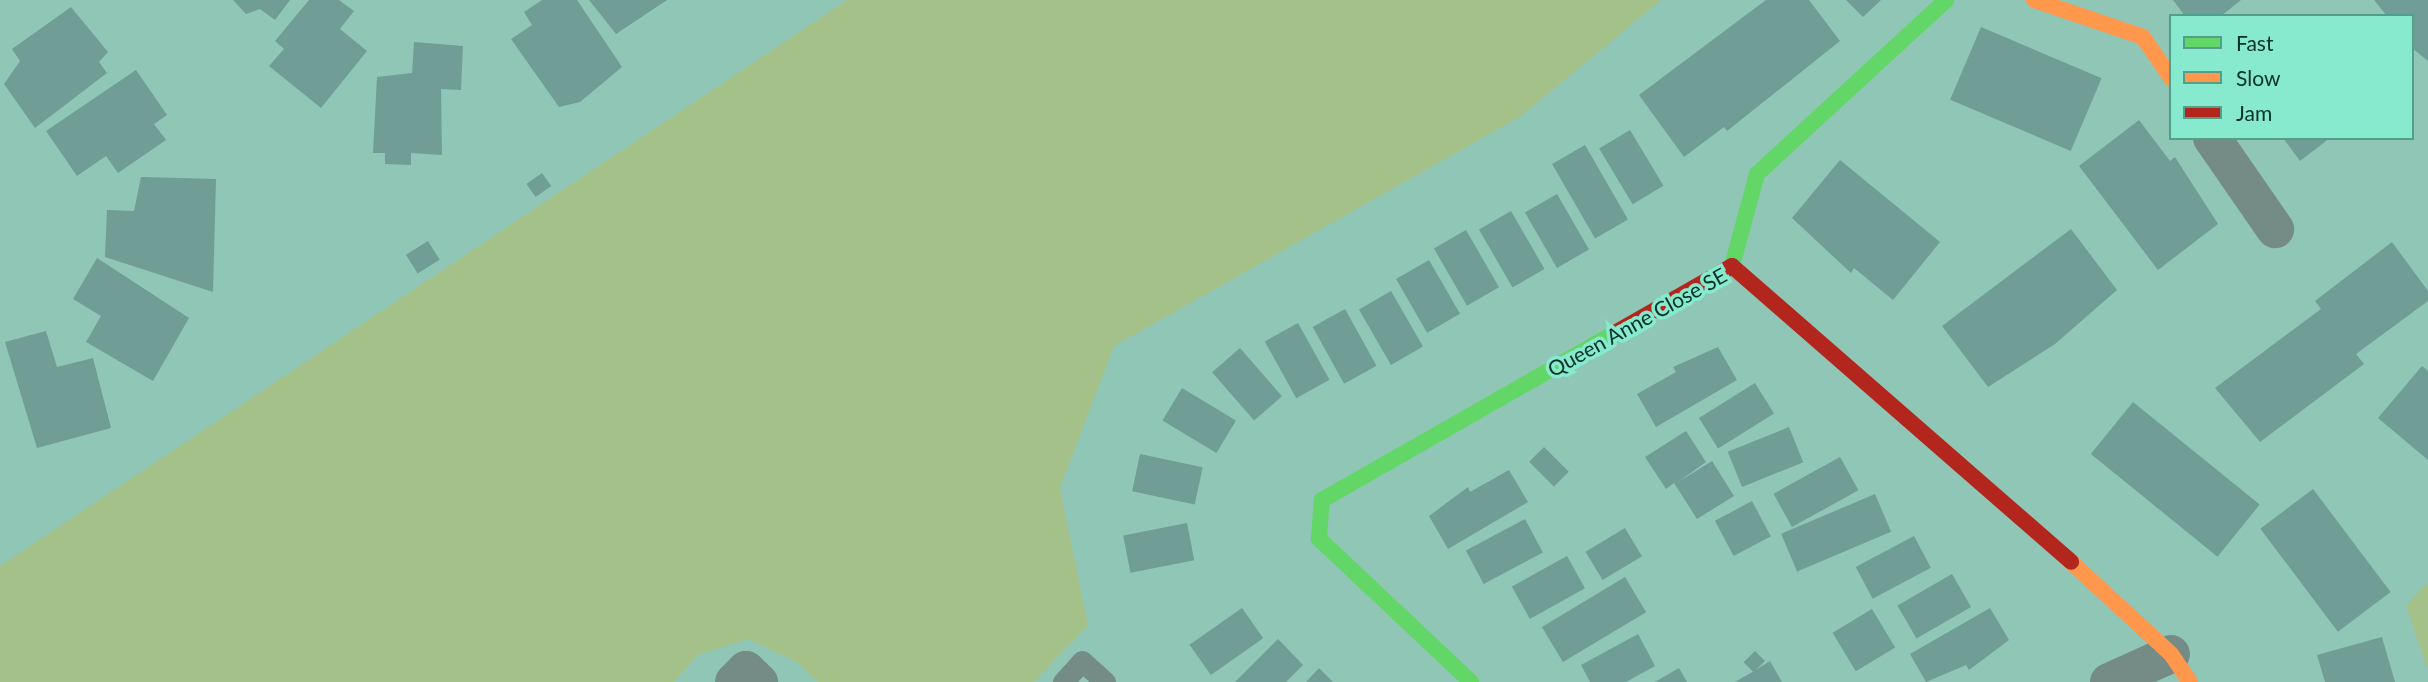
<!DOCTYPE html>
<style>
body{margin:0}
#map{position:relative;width:2428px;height:682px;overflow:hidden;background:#90c6b6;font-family:Lato,sans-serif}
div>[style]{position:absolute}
.green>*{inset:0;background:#a4c189}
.building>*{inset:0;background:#709d96;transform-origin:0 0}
.lane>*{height:21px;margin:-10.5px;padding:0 10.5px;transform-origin:10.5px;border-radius:10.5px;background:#748c85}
.street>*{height:38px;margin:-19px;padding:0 19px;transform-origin:19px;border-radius:19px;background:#748c85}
.fast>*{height:16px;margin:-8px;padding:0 8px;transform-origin:8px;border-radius:8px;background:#63d668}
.slow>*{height:16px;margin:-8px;padding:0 8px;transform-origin:8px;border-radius:8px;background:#ff974d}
.jam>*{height:16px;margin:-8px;padding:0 8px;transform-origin:8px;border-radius:8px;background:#b3261e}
span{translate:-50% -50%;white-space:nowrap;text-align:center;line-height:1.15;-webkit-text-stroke:7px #87e9cd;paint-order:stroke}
.street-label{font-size:21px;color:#033126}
.legend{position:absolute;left:2169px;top:14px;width:245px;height:126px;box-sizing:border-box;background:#87e9cd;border:2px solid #529f8a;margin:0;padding:9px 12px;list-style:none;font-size:21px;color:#033126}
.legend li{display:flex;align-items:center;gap:14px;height:35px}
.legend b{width:35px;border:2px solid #529f8a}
</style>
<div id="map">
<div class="green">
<div style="clip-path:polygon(847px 0,1661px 0,1521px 116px,1114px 346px,1060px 488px,1088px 625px,1034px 682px,818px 682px,795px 661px,748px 639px,698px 655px,674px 682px,0 682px,0 566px)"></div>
<div style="clip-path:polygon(2428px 582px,2428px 671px,2406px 606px)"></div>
</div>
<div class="building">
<div style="clip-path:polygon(233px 0,290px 0,275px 20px,260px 9px,246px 14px)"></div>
<div style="clip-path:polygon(309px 0,339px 0,354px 11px,340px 29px,367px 51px,321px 108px,269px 66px,284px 49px,275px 41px)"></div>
<div style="clip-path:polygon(542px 0,577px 0,622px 67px,580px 102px,559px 107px,511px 39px,532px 25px,524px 12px)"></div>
<div style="clip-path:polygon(589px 0,667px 0,616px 34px)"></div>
<div style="clip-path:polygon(1766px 0,1809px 0,1840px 41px,1727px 131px,1724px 127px,1684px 157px,1639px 95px)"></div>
<div style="clip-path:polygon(1846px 0,1881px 0,1863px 17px)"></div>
<div style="clip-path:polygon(2173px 0,2241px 0,2221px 16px,2185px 16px)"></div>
<div style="clip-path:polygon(2374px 0,2428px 0,2428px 61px,2412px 48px,2412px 16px,2387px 16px)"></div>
<div style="clip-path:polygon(71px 7px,108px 52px,99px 62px,107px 73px,35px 128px,4px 84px,20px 61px,12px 49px)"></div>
<div style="left:1981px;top:27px;width:131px;height:79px;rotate:23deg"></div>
<div style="clip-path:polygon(414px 42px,463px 46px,461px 90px,441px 89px,442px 155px,411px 153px,411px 165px,385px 164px,385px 153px,373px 153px,377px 77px,412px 73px)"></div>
<div style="clip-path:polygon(136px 70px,167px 115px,154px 124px,166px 140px,118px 173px,106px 156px,77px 176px,46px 131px)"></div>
<div style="clip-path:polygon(2139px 120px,2170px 161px,2175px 157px,2218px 224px,2158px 270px,2079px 166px)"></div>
<div style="left:1630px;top:130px;width:65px;height:36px;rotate:59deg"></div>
<div style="clip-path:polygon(2283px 138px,2330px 138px,2300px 161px)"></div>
<div style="left:1585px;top:145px;width:86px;height:38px;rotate:60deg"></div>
<div style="clip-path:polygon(1840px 160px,1940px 242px,1893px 300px,1854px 268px,1851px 273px,1792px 218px)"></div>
<div style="left:542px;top:173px;width:16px;height:19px;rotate:55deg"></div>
<div style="clip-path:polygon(141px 177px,216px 179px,213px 292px,105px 257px,107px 210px,134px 211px)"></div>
<div style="left:1557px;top:194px;width:64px;height:37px;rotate:60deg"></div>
<div style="left:1511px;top:211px;width:67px;height:37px;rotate:60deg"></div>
<div style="clip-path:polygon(2071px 229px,2117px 290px,2055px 344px,1988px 387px,1942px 326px)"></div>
<div style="left:1466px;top:230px;width:66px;height:37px;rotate:60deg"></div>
<div style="left:428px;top:241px;width:22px;height:26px;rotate:58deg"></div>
<div style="clip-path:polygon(2392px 242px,2428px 291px,2428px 301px,2356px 354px,2364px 364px,2260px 442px,2215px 388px,2321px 309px,2315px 301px)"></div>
<div style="clip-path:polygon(97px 258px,189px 318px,153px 381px,86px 342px,101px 316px,73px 299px)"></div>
<div style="left:1429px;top:260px;width:62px;height:38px;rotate:60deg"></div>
<div style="left:1391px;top:291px;width:64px;height:37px;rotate:60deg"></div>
<div style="left:1345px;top:309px;width:65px;height:37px;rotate:61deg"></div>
<div style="left:1298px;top:323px;width:65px;height:38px;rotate:61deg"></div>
<div style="clip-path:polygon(46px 331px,57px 367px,93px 358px,111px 428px,37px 448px,5px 342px)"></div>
<div style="clip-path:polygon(1718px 347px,1737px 380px,1656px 427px,1637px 394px,1676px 372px,1673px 367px)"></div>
<div style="left:1240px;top:348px;width:64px;height:37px;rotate:49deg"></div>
<div style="clip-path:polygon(2422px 366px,2428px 371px,2428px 460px,2378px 418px)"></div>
<div style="left:1755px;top:383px;width:36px;height:66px;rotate:58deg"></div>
<div style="left:1182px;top:388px;width:63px;height:38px;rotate:31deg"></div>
<div style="left:2133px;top:402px;width:163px;height:67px;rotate:39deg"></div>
<div style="left:1789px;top:427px;width:38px;height:66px;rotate:68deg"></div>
<div style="clip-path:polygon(1686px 431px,1706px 462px,1678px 482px,1712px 461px,1734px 496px,1697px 519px,1674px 483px,1666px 489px,1645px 457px)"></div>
<div style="left:1544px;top:447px;width:35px;height:21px;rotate:45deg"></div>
<div style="left:1140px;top:454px;width:64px;height:38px;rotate:12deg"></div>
<div style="left:1840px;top:457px;width:38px;height:76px;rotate:61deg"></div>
<div style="clip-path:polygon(1509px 470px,1528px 502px,1448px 549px,1429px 516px,1468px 487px,1470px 492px)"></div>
<div style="left:2313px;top:489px;width:129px;height:66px;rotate:53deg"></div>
<div style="left:1875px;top:494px;width:41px;height:102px;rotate:67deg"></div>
<div style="left:1752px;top:501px;width:40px;height:42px;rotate:62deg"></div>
<div style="left:1525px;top:519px;width:38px;height:67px;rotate:62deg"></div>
<div style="left:1187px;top:523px;width:38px;height:65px;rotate:79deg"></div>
<div style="left:1625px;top:528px;width:33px;height:46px;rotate:59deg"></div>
<div style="left:1914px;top:536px;width:36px;height:66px;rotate:62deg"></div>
<div style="left:1567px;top:556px;width:37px;height:63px;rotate:61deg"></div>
<div style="left:1952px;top:574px;width:38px;height:63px;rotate:60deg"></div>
<div style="left:1625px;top:577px;width:41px;height:97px;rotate:59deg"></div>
<div style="left:1242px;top:608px;width:37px;height:64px;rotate:55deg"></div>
<div style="clip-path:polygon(1990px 608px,2009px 640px,1969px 670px,1966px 665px,1926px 682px,1910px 654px)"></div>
<div style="left:1872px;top:609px;width:45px;height:46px;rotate:59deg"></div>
<div style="clip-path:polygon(1638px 634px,1655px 666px,1626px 682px,1590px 682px,1581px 665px)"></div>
<div style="clip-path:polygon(2382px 637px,2395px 682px,2325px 682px,2317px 655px)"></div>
<div style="clip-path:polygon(1278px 639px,1303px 665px,1286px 682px,1235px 682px)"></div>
<div style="left:1755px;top:651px;width:14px;height:16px;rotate:45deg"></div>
<div style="clip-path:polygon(1770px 661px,1782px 682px,1735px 682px,1754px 671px)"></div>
<div style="clip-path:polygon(1319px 668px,1333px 682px,1306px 682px)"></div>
<div style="clip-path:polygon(1679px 668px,1687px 682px,1655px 682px)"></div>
</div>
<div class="lane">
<div style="left:1063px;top:682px;width:28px;rotate:-48deg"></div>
<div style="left:1082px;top:661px;width:31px;rotate:42deg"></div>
</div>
<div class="street">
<div style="left:2212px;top:138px;width:111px;rotate:55.3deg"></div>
<div style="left:734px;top:682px;width:17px;rotate:-45deg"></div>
<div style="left:746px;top:670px;width:18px;rotate:43deg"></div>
<div style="left:2109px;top:682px;width:68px;rotate:-24.3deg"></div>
</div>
<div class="fast">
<div style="left:1732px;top:266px;width:95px;rotate:-74.8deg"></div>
<div style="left:1757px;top:174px;width:257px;rotate:-42.6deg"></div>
<div style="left:1471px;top:682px;width:209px;rotate:-136.7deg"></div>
<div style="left:1319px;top:539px;width:39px;rotate:-86deg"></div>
<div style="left:1322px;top:500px;width:337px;rotate:-29.7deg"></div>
</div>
<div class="slow">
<div style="left:2034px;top:0;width:115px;rotate:18.7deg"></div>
<div style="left:2143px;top:37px;width:50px;rotate:55.7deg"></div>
<div style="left:2071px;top:562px;width:136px;rotate:42.6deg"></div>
<div style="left:2171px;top:654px;width:34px;rotate:56deg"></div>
</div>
<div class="jam">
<div style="left:1615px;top:333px;width:135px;rotate:-29.8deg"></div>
<div style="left:1732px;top:266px;width:450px;rotate:41.1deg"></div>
</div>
<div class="street-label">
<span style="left:1637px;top:322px;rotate:-29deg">Queen Anne Close SE</span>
</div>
<ul class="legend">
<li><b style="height:9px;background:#63d668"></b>Fast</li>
<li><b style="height:9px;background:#ff974d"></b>Slow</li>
<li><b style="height:9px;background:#b3261e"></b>Jam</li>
</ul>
</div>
